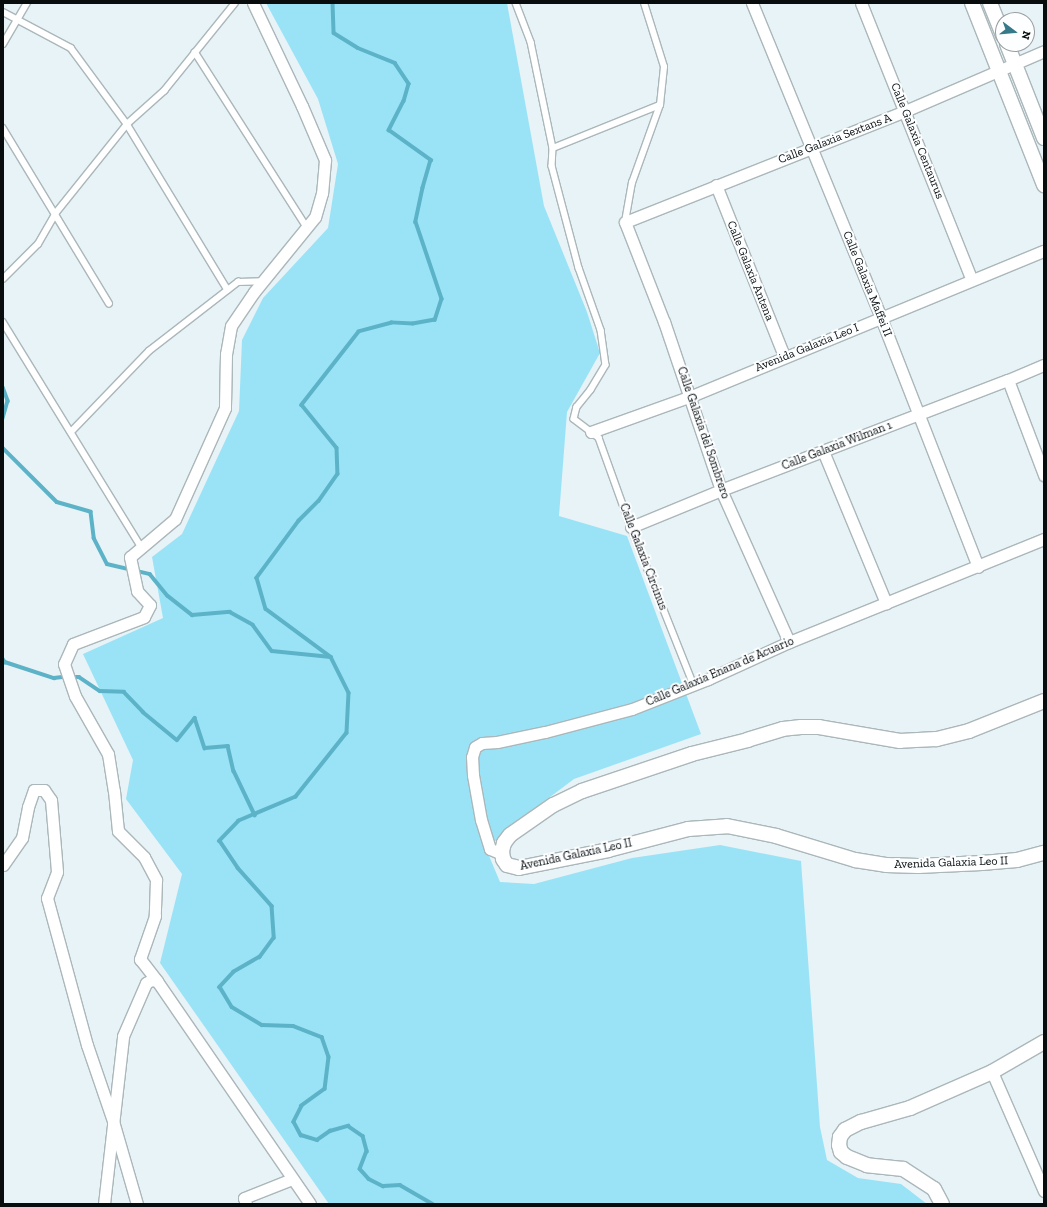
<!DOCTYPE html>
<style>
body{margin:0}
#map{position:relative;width:1047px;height:1207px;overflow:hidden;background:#e7f3f7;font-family:"Zilla Slab",serif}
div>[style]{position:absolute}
.green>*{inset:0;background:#9ae3f6}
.stream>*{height:3.5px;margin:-1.75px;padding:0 1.75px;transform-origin:1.75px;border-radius:1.75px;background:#5cb3c7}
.roads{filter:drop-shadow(1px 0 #abb7ba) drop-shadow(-1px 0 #abb7ba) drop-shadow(0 1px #abb7ba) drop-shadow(0 -1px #abb7ba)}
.service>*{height:5.5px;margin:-2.75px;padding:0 2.75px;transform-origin:2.75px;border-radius:2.75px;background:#fff}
.minor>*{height:11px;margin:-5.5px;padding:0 5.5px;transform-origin:5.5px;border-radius:5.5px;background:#fff}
.tertiary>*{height:14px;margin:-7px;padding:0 7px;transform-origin:7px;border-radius:7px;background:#fff}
span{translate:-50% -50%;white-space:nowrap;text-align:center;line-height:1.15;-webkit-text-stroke:4px #fcfeff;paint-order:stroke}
.street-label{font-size:12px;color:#080c0d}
.frame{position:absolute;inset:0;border:4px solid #080c0d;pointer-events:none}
.north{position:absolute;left:995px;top:12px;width:40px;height:40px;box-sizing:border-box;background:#fcfeff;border:1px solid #9a9d9e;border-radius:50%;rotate:106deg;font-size:11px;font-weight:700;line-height:16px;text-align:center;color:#080c0d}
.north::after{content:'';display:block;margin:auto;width:14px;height:18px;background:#367989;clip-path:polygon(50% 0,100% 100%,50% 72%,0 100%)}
</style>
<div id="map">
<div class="green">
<div style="clip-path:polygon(266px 3px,507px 3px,544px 206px,587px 312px,600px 353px,567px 412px,559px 516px,627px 536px,701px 734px,574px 779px,502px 833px,487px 851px,500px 882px,534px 884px,632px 858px,720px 845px,801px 861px,820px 1127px,827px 1160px,858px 1178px,901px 1184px,927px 1204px,329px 1204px,160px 963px,182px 874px,126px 799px,133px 760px,83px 654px,163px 618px,152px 557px,182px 534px,239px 411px,242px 340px,263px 298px,328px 228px,338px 164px,318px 99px)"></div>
</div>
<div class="stream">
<div style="left:333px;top:3px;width:30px;rotate:88deg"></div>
<div style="left:334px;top:33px;width:28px;rotate:32deg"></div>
<div style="left:358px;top:48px;width:40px;rotate:22deg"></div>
<div style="left:395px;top:63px;width:25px;rotate:56deg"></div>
<div style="left:409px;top:84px;width:18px;rotate:106deg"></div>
<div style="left:404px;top:101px;width:33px;rotate:117deg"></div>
<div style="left:389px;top:130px;width:52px;rotate:35.5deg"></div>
<div style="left:431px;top:160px;width:29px;rotate:106deg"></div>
<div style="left:423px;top:188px;width:35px;rotate:102deg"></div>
<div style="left:416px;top:222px;width:81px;rotate:71.3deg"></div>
<div style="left:442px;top:299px;width:22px;rotate:108deg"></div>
<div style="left:435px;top:320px;width:22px;rotate:170deg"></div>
<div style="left:413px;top:324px;width:21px;rotate:-177deg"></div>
<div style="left:392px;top:323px;width:34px;rotate:165deg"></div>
<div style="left:359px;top:332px;width:93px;rotate:128deg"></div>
<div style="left:302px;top:405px;width:55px;rotate:50.9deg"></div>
<div style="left:337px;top:448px;width:26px;rotate:88deg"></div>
<div style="left:338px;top:474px;width:33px;rotate:125deg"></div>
<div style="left:319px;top:501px;width:28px;rotate:135deg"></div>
<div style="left:299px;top:521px;width:71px;rotate:126.4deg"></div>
<div style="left:257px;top:578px;width:32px;rotate:74deg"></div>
<div style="left:266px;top:609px;width:81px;rotate:36.4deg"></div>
<div style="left:331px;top:657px;width:40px;rotate:63.4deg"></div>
<div style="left:349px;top:693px;width:40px;rotate:92.9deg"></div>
<div style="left:347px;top:733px;width:82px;rotate:128.6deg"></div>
<div style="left:296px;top:797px;width:62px;rotate:157.2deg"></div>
<div style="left:239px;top:821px;width:28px;rotate:134deg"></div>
<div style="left:220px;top:841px;width:32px;rotate:56deg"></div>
<div style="left:238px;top:868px;width:51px;rotate:48.2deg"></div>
<div style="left:272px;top:906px;width:32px;rotate:86deg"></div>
<div style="left:274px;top:938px;width:24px;rotate:126deg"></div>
<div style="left:260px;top:957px;width:30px;rotate:150deg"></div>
<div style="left:234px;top:972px;width:21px;rotate:133deg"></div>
<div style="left:220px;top:987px;width:23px;rotate:59deg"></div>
<div style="left:232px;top:1007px;width:35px;rotate:31deg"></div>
<div style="left:262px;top:1025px;width:31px;rotate:2deg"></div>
<div style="left:293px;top:1026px;width:31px;rotate:21deg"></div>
<div style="left:322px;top:1037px;width:21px;rotate:71deg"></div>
<div style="left:329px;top:1057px;width:32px;rotate:97deg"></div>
<div style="left:325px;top:1089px;width:29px;rotate:144deg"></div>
<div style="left:302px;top:1106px;width:18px;rotate:117deg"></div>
<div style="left:294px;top:1122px;width:15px;rotate:62deg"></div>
<div style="left:301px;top:1135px;width:17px;rotate:17deg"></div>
<div style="left:317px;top:1140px;width:16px;rotate:-35deg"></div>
<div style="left:330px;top:1131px;width:19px;rotate:-16deg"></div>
<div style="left:348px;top:1126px;width:18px;rotate:34deg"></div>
<div style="left:363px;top:1136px;width:16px;rotate:75deg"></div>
<div style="left:367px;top:1151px;width:19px;rotate:111deg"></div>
<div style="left:360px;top:1169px;width:13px;rotate:48deg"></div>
<div style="left:369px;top:1179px;width:16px;rotate:27deg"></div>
<div style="left:383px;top:1186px;width:17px;rotate:-3deg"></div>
<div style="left:400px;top:1185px;width:38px;rotate:30deg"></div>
<div style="left:3px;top:387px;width:15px;rotate:70deg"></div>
<div style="left:8px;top:401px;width:18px;rotate:106deg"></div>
<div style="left:3px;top:448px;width:76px;rotate:45deg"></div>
<div style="left:57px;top:502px;width:35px;rotate:16deg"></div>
<div style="left:91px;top:512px;width:26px;rotate:83deg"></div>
<div style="left:94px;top:538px;width:29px;rotate:63deg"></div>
<div style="left:107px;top:564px;width:44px;rotate:13.1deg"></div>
<div style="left:150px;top:574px;width:28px;rotate:51deg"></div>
<div style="left:168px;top:596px;width:31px;rotate:38deg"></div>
<div style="left:192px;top:615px;width:38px;rotate:-5deg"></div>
<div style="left:230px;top:612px;width:26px;rotate:29deg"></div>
<div style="left:253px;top:625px;width:32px;rotate:54deg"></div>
<div style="left:272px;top:651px;width:59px;rotate:5.8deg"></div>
<div style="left:3px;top:659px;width:4px;rotate:56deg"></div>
<div style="left:5px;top:662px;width:52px;rotate:18.1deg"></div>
<div style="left:54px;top:678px;width:8px;rotate:-7deg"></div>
<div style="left:75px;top:677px;width:4px"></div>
<div style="left:79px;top:677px;width:25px;rotate:34deg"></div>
<div style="left:100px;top:691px;width:24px;rotate:2deg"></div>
<div style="left:124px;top:692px;width:28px;rotate:46deg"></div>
<div style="left:143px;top:712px;width:44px;rotate:39.5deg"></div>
<div style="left:177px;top:740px;width:28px;rotate:-51deg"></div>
<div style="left:195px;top:718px;width:32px;rotate:72deg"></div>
<div style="left:205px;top:748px;width:23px;rotate:-5deg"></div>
<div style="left:228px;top:746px;width:26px;rotate:77deg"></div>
<div style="left:234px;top:771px;width:49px;rotate:64.5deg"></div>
</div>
<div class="roads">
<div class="service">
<div style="left:516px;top:3px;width:42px;rotate:69deg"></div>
<div style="left:531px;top:42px;width:108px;rotate:78.3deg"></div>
<div style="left:553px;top:148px;width:18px;rotate:93deg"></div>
<div style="left:552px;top:166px;width:106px;rotate:75.2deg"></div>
<div style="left:579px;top:268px;width:66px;rotate:70.5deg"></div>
<div style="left:601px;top:330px;width:35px;rotate:82deg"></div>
<div style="left:606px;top:365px;width:29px;rotate:121deg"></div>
<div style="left:591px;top:390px;width:22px;rotate:129deg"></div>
<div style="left:577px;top:407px;width:12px;rotate:104deg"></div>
<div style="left:574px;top:419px;width:31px;rotate:37deg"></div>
<div style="left:599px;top:438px;width:95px;rotate:70.2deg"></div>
<div style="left:631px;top:527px;width:170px;rotate:68.3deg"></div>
<div style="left:3px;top:12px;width:77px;rotate:27.9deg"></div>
<div style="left:71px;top:48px;width:94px;rotate:53.6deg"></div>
<div style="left:127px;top:124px;width:194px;rotate:58.7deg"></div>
<div style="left:3px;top:44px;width:48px;rotate:-59.7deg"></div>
<div style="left:195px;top:52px;width:208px;rotate:57.4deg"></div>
<div style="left:3px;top:128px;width:205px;rotate:58.8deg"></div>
<div style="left:553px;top:148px;width:115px;rotate:-21.9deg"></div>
<div style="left:625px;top:222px;width:40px;rotate:-80deg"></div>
<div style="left:632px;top:183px;width:83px;rotate:-70.3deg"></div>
<div style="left:660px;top:105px;width:38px;rotate:-84deg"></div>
<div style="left:664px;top:67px;width:67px;rotate:-107.4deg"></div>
<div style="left:3px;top:279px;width:49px;rotate:-45deg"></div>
<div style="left:38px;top:244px;width:34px;rotate:-60deg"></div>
<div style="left:55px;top:214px;width:115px;rotate:-51.3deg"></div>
<div style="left:127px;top:124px;width:50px;rotate:-41.7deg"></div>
<div style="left:164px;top:91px;width:113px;rotate:-51.1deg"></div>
<div style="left:3px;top:322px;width:265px;rotate:58.4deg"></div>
<div style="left:71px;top:432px;width:112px;rotate:-46.1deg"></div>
<div style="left:149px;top:351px;width:113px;rotate:-37.8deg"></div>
<div style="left:238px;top:282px;width:24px;rotate:-2deg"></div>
</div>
<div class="minor">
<div style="left:253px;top:3px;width:114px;rotate:64.6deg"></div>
<div style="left:302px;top:106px;width:59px;rotate:66.9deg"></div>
<div style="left:325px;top:160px;width:33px;rotate:95deg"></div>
<div style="left:322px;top:193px;width:25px;rotate:106deg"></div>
<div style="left:315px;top:217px;width:97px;rotate:129.1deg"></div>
<div style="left:254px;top:292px;width:41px;rotate:124.1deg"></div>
<div style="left:231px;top:326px;width:28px;rotate:100deg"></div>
<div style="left:226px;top:354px;width:54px;rotate:91.1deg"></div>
<div style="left:225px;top:408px;width:122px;rotate:114.2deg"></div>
<div style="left:175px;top:519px;width:59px;rotate:139.8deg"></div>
<div style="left:130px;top:557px;width:35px;rotate:78deg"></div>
<div style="left:137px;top:591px;width:19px;rotate:47deg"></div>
<div style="left:150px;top:605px;width:13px;rotate:117deg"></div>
<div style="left:144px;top:617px;width:76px;rotate:159.2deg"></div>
<div style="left:73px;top:644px;width:22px;rotate:114deg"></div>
<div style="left:64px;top:664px;width:34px;rotate:71deg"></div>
<div style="left:75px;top:696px;width:67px;rotate:60.4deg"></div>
<div style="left:108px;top:754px;width:37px;rotate:81deg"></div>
<div style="left:114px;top:791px;width:40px;rotate:84.3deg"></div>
<div style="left:118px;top:831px;width:37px;rotate:45deg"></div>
<div style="left:144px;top:857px;width:26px;rotate:62deg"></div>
<div style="left:156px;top:880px;width:36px;rotate:92deg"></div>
<div style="left:155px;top:916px;width:46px;rotate:109.2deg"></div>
<div style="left:140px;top:959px;width:28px;rotate:52deg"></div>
<div style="left:157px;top:981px;width:270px;rotate:55.5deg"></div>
<div style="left:752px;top:3px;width:340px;rotate:67.7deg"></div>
<div style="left:881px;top:318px;width:267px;rotate:68.7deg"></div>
<div style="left:861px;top:3px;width:298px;rotate:68.2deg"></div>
<div style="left:716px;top:185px;width:184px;rotate:68.3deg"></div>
<div style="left:1008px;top:380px;width:102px;rotate:69.2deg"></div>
<div style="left:591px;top:432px;width:104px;rotate:-19.7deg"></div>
<div style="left:689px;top:397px;width:384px;rotate:-22.4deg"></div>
<div style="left:823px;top:451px;width:165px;rotate:67.5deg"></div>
<div style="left:631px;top:527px;width:97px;rotate:-22.3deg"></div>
<div style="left:721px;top:490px;width:307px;rotate:-21deg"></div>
<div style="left:1008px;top:380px;width:39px;rotate:-23deg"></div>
<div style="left:789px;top:642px;width:167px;rotate:-114.1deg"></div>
<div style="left:721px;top:490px;width:177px;rotate:-108.7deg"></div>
<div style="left:664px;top:322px;width:107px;rotate:-111.3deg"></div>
<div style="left:625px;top:222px;width:301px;rotate:-21.6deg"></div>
<div style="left:905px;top:111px;width:151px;rotate:-23.3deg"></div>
<div style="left:502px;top:854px;width:13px;rotate:-157deg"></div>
<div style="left:490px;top:849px;width:30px;rotate:-107deg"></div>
<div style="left:481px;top:820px;width:46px;rotate:-100.1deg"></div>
<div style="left:473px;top:775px;width:18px;rotate:-93deg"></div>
<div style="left:472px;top:757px;width:10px;rotate:-73deg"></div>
<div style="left:475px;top:747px;width:8px;rotate:-30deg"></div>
<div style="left:482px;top:743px;width:15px;rotate:-4deg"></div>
<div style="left:497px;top:742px;width:49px;rotate:-11.8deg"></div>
<div style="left:545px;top:732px;width:90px;rotate:-14.8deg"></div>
<div style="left:632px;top:709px;width:82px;rotate:-21.5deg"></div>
<div style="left:708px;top:679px;width:89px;rotate:-24.6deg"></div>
<div style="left:789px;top:642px;width:275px;rotate:-22deg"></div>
<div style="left:3px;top:865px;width:33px;rotate:-55deg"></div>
<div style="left:22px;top:838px;width:32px;rotate:-79deg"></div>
<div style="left:28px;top:807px;width:18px;rotate:-71deg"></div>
<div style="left:34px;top:790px;width:10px"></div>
<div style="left:44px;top:790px;width:12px;rotate:55deg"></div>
<div style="left:51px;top:800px;width:72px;rotate:85.2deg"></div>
<div style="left:57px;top:872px;width:28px;rotate:111deg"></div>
<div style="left:47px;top:898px;width:152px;rotate:74.8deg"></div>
<div style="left:87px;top:1045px;width:80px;rotate:71.1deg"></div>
<div style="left:113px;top:1121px;width:86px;rotate:73.9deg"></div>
<div style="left:992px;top:1072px;width:130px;rotate:66.4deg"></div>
<div style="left:104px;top:1204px;width:169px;rotate:-83.5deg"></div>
<div style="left:123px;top:1036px;width:58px;rotate:-66.5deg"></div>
<div style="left:146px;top:983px;width:6px;rotate:-31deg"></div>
<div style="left:151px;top:980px;width:6px;rotate:9deg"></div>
<div style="left:246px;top:1204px;width:6px;rotate:-108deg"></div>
<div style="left:244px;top:1198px;width:52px;rotate:-21.6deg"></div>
</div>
<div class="tertiary">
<div style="left:972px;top:3px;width:196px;rotate:68.4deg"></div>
<div style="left:990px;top:3px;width:35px;rotate:68deg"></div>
<div style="left:1007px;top:44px;width:101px;rotate:68.5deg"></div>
<div style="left:1044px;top:701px;width:81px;rotate:158.2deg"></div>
<div style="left:969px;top:731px;width:34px;rotate:166deg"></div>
<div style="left:936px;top:739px;width:36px;rotate:177deg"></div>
<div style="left:900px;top:741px;width:82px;rotate:-170.2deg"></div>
<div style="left:819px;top:727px;width:18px;rotate:180deg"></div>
<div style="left:801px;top:727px;width:18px;rotate:174deg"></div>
<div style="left:783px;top:729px;width:37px;rotate:163deg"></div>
<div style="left:748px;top:740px;width:58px;rotate:166deg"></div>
<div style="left:692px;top:754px;width:116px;rotate:161.4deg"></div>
<div style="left:582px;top:791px;width:32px;rotate:154deg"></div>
<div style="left:553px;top:805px;width:52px;rotate:145.1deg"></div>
<div style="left:510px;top:835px;width:10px;rotate:127deg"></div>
<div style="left:504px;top:843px;width:8px;rotate:104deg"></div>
<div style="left:502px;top:851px;width:8px;rotate:83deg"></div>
<div style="left:503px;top:859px;width:7px;rotate:56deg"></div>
<div style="left:507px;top:865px;width:12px;rotate:14deg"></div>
<div style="left:519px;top:868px;width:91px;rotate:-11.4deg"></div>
<div style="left:608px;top:850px;width:83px;rotate:-14.7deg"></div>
<div style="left:688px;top:829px;width:39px;rotate:-4deg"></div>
<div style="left:727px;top:826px;width:50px;rotate:11.5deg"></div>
<div style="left:776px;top:836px;width:83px;rotate:16.9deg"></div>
<div style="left:855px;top:860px;width:31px;rotate:9deg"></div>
<div style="left:886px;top:865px;width:32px;rotate:2deg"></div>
<div style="left:918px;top:866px;width:64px;rotate:-2.7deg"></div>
<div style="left:982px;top:863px;width:35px;rotate:-5deg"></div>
<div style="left:1017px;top:860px;width:28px;rotate:-15deg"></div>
<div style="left:942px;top:1204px;width:17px;rotate:-118deg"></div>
<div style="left:934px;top:1189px;width:37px;rotate:-147deg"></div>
<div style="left:903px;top:1169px;width:36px;rotate:-174deg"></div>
<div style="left:867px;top:1165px;width:22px;rotate:-158deg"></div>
<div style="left:847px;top:1157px;width:8px;rotate:-140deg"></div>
<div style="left:841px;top:1152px;width:7px;rotate:-106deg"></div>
<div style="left:839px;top:1145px;width:8px;rotate:-83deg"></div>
<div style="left:840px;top:1137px;width:9px;rotate:-54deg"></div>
<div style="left:845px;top:1130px;width:18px;rotate:-27deg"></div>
<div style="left:861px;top:1122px;width:51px;rotate:-15.9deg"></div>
<div style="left:910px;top:1108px;width:90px;rotate:-23.7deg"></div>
<div style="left:992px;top:1072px;width:60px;rotate:-30deg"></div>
</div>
</div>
<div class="street-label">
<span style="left:835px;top:139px;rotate:-21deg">Calle Galaxia Sextans A</span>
<span style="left:917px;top:141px;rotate:68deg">Calle Galaxia Centaurus</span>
<span style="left:750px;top:271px;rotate:68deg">Calle Galaxia Antena</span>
<span style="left:867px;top:284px;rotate:68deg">Calle Galaxia Maffei II</span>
<span style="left:807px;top:348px;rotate:-22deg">Avenida Galaxia Leo I</span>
<span style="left:703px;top:433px;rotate:71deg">Calle Galaxia del Sombrero</span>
<span style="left:837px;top:446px;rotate:-21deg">Calle Galaxia Wilman 1</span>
<span style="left:643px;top:557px;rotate:69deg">Calle Galaxia Circinus</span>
<span style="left:720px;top:672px;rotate:-23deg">Calle Galaxia Enana de Acuario</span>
<span style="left:576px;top:855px;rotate:-12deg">Avenida Galaxia Leo II</span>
<span style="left:951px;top:863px;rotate:-2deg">Avenida Galaxia Leo II</span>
</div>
<div class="frame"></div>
<div class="north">N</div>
</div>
